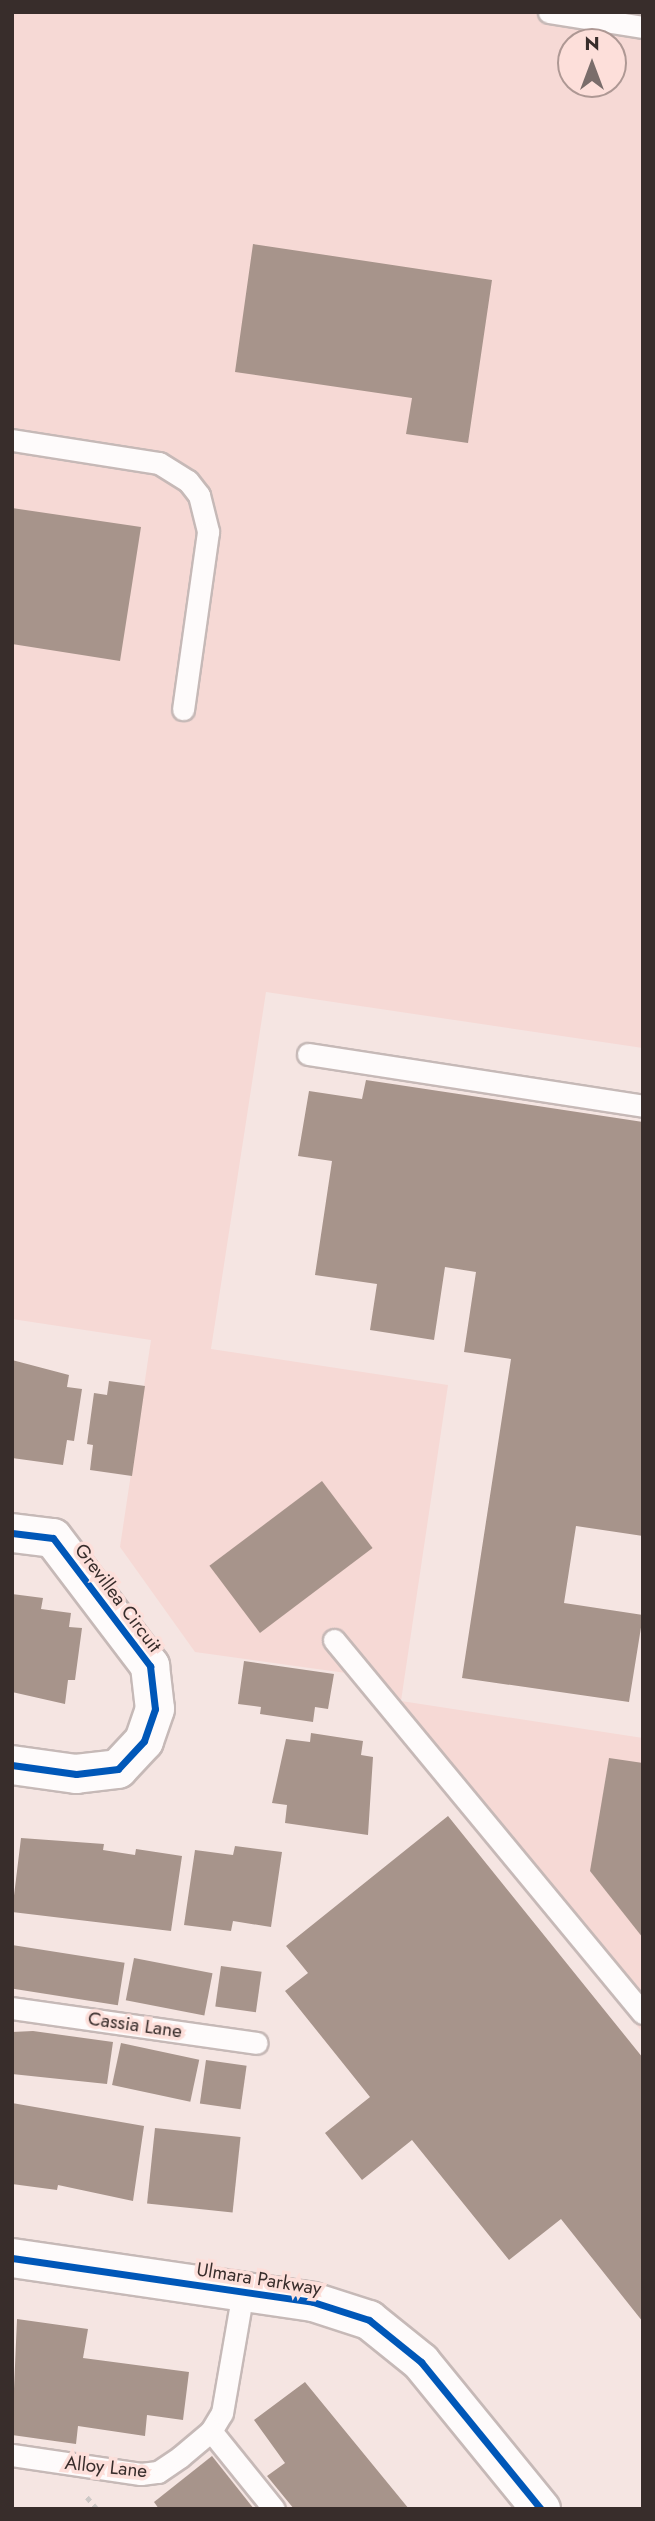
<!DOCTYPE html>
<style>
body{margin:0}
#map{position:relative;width:655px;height:2521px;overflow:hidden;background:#f5e5e2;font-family:Jost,sans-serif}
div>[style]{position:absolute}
.built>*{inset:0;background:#f6d9d5}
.building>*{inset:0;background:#a7948b;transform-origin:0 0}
.path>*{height:4.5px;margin-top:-2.25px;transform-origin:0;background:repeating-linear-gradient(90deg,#cdc8c6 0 5px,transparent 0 10px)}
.roads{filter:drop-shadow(2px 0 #c6b9b7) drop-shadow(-2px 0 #c6b9b7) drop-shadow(0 2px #c6b9b7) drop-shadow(0 -2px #c6b9b7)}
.service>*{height:21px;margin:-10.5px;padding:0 10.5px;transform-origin:10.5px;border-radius:10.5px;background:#fefbfb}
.minor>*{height:38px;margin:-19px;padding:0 19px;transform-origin:19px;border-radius:19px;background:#fefbfb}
.cycleway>*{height:7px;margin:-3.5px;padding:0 3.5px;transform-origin:3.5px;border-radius:3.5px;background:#0057b8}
span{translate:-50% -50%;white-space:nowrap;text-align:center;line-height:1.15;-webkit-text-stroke:7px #fddfda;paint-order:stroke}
.street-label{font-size:19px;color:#382d2b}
.frame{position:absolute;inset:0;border:14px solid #382d2b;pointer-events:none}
.north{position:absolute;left:557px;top:28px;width:70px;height:70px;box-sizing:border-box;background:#fddfda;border:2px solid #ae9894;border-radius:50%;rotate:0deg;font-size:19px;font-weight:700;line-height:28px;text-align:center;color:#382d2b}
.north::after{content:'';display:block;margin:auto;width:24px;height:32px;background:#7a6d6b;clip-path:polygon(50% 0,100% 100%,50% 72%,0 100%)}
</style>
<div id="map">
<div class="built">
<div style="clip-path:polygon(evenodd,12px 12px,643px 12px,643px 1048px,266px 992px,211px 1349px,448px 1385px,401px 1701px,643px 1738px,643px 2033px,346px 1673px,195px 1652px,120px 1547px,151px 1340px,12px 1319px,12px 12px,571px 42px,613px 42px,613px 84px,571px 84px,571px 42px)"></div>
</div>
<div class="building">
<div style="clip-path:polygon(253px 244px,492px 280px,468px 443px,406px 434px,412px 398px,235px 372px)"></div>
<div style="clip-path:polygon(12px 508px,141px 527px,120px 661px,12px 644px)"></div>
<div style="clip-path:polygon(366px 1080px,643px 1122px,643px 1536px,576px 1526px,564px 1603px,643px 1615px,629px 1702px,462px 1678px,511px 1359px,464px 1352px,476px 1272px,445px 1267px,434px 1340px,370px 1330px,377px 1284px,315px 1275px,332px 1161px,298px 1156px,309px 1091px,362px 1099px)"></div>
<div style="clip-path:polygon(12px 1360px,69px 1375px,67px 1387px,82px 1389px,74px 1441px,67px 1440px,63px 1465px,12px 1458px)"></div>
<div style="clip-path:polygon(109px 1381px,145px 1386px,132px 1476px,90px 1470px,93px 1445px,87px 1444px,94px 1393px,107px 1395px)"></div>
<div style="left:322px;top:1481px;width:84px;height:141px;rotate:53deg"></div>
<div style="clip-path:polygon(12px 1594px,43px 1598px,41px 1609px,71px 1613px,69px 1627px,82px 1628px,75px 1680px,68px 1680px,65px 1704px,12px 1692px)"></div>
<div style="clip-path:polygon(244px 1661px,334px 1674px,328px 1709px,315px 1707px,313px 1722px,260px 1714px,261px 1707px,238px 1704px)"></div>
<div style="clip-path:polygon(311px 1733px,363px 1741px,361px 1755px,373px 1757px,368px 1835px,285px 1823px,287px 1805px,272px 1803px,286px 1739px,310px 1742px)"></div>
<div style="clip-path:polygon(609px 1758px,643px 1763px,643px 1938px,590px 1871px)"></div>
<div style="clip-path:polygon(448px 1816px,643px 2058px,643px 2322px,561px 2219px,509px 2260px,412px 2140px,362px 2180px,325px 2133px,370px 2097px,285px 1991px,308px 1973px,286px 1946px)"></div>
<div style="clip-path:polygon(21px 1838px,104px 1844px,103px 1850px,135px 1855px,136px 1849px,182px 1856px,171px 1931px,12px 1912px)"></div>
<div style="clip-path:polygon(235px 1846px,282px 1852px,271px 1927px,233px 1921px,231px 1931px,184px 1925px,195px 1850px,233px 1855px)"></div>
<div style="left:12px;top:1945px;width:114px;height:43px;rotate:9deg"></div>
<div style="left:134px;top:1958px;width:80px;height:43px;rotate:11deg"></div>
<div style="left:221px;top:1966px;width:41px;height:41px;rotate:8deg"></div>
<div style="clip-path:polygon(33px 2031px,113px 2042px,107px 2084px,12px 2074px,12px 2032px)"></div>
<div style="left:121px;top:2043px;width:80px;height:43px;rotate:12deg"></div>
<div style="left:206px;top:2060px;width:41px;height:44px;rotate:8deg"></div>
<div style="clip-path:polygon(12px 2103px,144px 2126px,133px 2201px,58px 2185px,57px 2190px,12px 2184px)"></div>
<div style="left:155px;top:2128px;width:86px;height:76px;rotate:6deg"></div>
<div style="clip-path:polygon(17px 2319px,88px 2329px,83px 2358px,189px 2372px,183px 2420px,147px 2415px,145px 2436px,78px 2426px,76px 2444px,12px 2435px)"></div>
<div style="clip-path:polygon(305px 2382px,409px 2509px,294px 2509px,267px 2476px,285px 2463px,254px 2420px)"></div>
<div style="clip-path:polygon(212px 2456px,254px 2509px,159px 2509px,154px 2502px)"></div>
</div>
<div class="path">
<div style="left:87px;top:2497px;width:16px;rotate:50deg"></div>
</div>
<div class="roads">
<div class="service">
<div style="left:549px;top:12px;width:95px;rotate:9.1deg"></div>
<div style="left:12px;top:440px;width:149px;rotate:8.9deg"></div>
<div style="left:159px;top:463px;width:34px;rotate:32deg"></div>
<div style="left:188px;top:481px;width:18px;rotate:52deg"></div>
<div style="left:199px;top:495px;width:38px;rotate:76deg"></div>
<div style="left:208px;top:532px;width:179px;rotate:98deg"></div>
<div style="left:308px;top:1054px;width:339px;rotate:8.8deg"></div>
<div style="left:334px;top:1640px;width:484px;rotate:50.4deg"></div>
<div style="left:12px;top:2008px;width:247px;rotate:8.1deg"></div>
<div style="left:211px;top:2431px;width:100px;rotate:51.1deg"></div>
<div style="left:12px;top:2455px;width:130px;rotate:8.4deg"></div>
<div style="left:141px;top:2474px;width:17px;rotate:-7deg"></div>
<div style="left:158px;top:2472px;width:27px;rotate:-34deg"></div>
<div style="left:180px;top:2457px;width:40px;rotate:-40deg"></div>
<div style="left:211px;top:2431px;width:21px;rotate:-59deg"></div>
<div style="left:222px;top:2413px;width:123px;rotate:-80.2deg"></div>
</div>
<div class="minor">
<div style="left:12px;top:1533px;width:41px;rotate:7deg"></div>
<div style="left:53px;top:1538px;width:161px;rotate:52.8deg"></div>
<div style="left:150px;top:1666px;width:43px;rotate:83.4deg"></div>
<div style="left:155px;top:1709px;width:34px;rotate:109deg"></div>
<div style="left:144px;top:1741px;width:38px;rotate:133deg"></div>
<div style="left:118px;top:1769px;width:42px;rotate:173.2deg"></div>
<div style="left:76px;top:1774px;width:65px;rotate:-172deg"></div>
<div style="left:12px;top:2258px;width:304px;rotate:8.3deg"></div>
<div style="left:313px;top:2302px;width:59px;rotate:17.8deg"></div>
<div style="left:369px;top:2320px;width:67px;rotate:38.9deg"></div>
<div style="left:421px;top:2362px;width:190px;rotate:50.8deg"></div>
</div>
</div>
<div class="cycleway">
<div style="left:12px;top:1533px;width:41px;rotate:7deg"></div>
<div style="left:53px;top:1538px;width:161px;rotate:52.8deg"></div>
<div style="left:150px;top:1666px;width:43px;rotate:83.4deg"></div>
<div style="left:155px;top:1709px;width:34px;rotate:109deg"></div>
<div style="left:144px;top:1741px;width:38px;rotate:133deg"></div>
<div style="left:118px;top:1769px;width:42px;rotate:173.2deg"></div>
<div style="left:76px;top:1774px;width:65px;rotate:-172deg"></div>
<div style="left:12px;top:2258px;width:304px;rotate:8.3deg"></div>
<div style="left:313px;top:2302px;width:59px;rotate:17.8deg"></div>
<div style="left:369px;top:2320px;width:67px;rotate:38.9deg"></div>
<div style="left:421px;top:2362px;width:190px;rotate:50.8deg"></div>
</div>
<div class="street-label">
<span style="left:118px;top:1598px;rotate:53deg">Grevillea Circuit</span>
<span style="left:135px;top:2025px;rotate:8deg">Cassia Lane</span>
<span style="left:259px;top:2279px;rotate:9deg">Ulmara Parkway</span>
<span style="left:106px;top:2467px;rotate:6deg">Alloy Lane</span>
</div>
<div class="frame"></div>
<div class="north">N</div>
</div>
